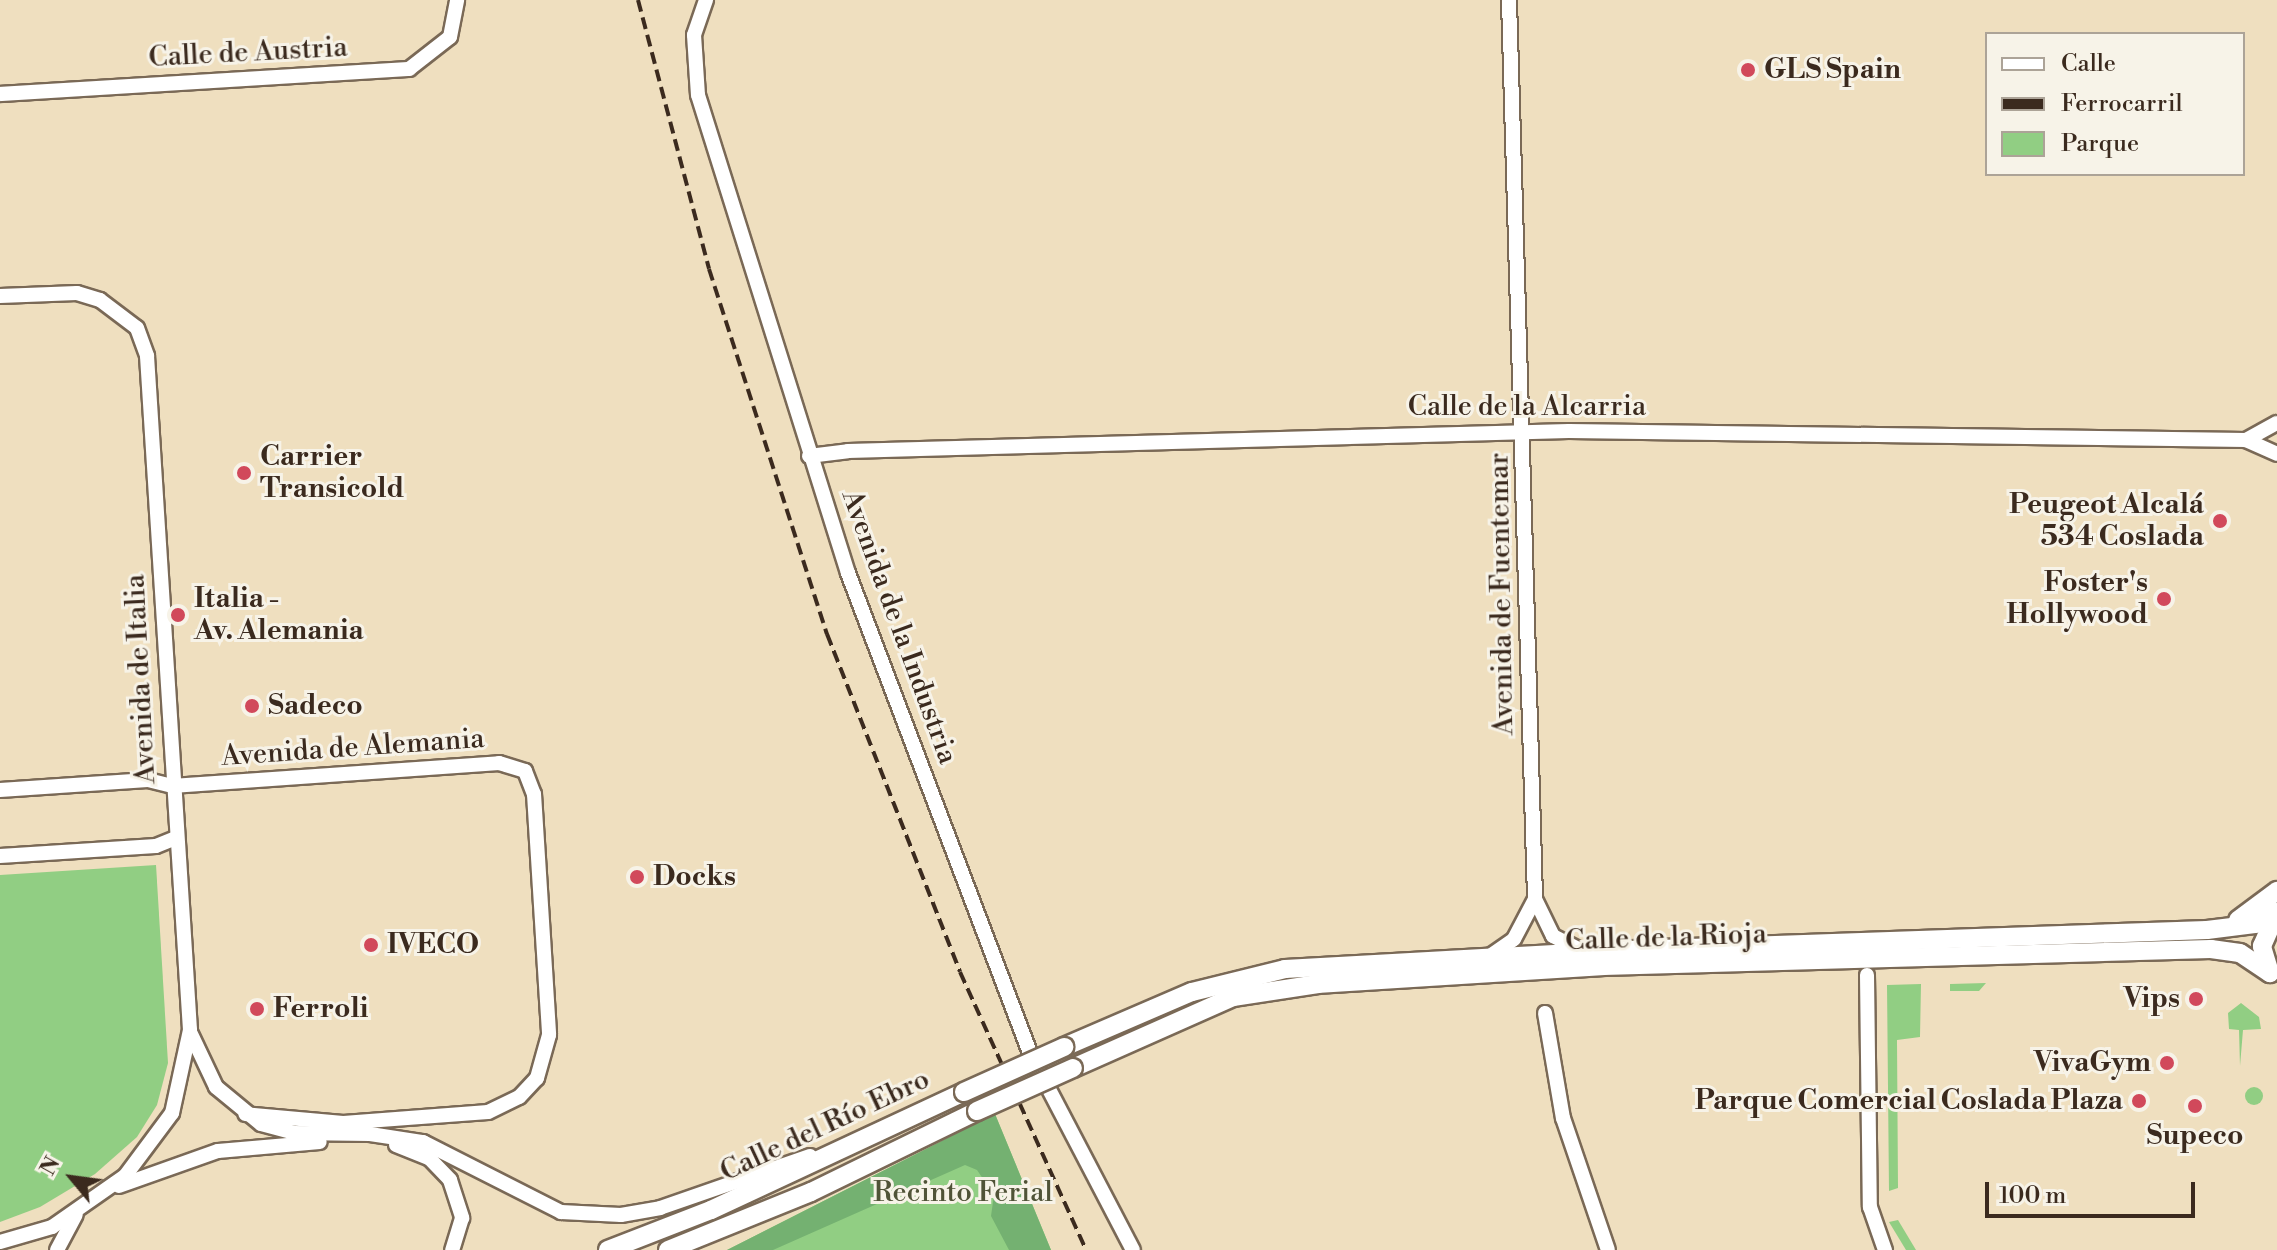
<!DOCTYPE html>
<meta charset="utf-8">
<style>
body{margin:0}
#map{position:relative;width:2277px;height:1250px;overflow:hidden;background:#efdfbf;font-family:"Libre Bodoni",serif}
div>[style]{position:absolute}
.green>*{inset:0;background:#91ce83}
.round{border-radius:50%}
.forest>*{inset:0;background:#74b171}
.roads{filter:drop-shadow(2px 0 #7a6956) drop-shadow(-2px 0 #7a6956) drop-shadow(0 2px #7a6956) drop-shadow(0 -2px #7a6956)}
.street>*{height:14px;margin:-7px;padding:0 7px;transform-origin:7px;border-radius:7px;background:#fff}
.secondary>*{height:18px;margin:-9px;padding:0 9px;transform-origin:9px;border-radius:9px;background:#fff}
.rail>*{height:4px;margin-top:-2px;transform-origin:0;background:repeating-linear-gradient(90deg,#3b2a1e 0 12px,transparent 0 18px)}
.bridges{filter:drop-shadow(2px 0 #7a6956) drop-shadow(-2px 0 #7a6956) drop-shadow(0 2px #7a6956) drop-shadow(0 -2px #7a6956)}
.secondary-bridge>*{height:18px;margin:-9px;padding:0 9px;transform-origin:9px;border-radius:9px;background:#fff}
.dots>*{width:22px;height:22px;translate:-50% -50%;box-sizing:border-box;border:4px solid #f7f3e8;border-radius:50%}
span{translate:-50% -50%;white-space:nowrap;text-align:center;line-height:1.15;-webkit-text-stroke:6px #f7f3e8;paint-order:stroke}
.street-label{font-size:28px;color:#3b2a1e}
.poi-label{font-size:28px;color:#3b2a1e;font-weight:700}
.left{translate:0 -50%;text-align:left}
.right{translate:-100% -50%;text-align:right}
.park-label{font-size:28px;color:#505337}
.legend{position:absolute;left:1985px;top:32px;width:260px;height:144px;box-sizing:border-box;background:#f7f3e8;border:2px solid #aca397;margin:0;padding:10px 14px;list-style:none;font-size:24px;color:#3b2a1e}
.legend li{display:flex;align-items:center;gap:16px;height:40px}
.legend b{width:40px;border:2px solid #aca397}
.north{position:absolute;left:32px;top:1138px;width:80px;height:80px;-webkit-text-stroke:6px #f7f3e8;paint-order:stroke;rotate:299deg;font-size:22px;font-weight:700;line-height:32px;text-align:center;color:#3b2a1e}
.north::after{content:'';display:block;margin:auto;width:28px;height:36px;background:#3b2a1e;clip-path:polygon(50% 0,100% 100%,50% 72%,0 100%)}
.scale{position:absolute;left:1985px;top:1182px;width:210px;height:36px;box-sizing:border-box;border:4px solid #3b2a1e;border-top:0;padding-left:10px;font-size:24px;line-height:28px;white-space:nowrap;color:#3b2a1e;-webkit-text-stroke:6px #f7f3e8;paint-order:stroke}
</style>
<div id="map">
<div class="green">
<div style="clip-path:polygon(156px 865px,168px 1063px,157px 1105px,137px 1137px,95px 1174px,40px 1207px,0 1222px,0 875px)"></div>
<div style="clip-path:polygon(1986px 983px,1979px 991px,1950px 991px,1950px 984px)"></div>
<div style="clip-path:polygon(1921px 984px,1920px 1037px,1897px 1040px,1898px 1188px,1889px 1191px,1887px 985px)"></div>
<div style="clip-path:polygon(2241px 1003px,2259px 1017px,2261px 1029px,2243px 1030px,2240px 1066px,2239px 1030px,2229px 1029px,2228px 1013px)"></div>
<div class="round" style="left:2245px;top:1087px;width:18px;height:18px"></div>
<div style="clip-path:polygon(995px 1114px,1051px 1250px,727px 1250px)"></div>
<div style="clip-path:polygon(1898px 1220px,1916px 1250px,1906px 1250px,1889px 1222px)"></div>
</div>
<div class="forest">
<div style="clip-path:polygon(995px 1114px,1051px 1250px,1009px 1250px,991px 1216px,994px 1195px,977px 1170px,965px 1165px,773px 1250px,727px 1250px)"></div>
</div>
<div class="roads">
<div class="street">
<div style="left:706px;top:0;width:37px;rotate:109deg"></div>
<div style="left:694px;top:35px;width:60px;rotate:86.2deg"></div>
<div style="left:698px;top:95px;width:501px;rotate:72.58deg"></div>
<div style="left:848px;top:573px;width:513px;rotate:69.23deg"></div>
<div style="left:1030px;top:1053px;width:222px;rotate:62.4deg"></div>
<div style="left:1509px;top:0;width:899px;rotate:88.34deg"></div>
<div style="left:1535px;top:899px;width:41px;rotate:64.1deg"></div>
<div style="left:1553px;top:936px;width:30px;rotate:27deg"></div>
<div style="left:0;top:94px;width:410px;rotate:-3.5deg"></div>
<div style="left:409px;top:69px;width:52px;rotate:-38deg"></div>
<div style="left:450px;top:37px;width:38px;rotate:-79deg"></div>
<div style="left:0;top:296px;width:77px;rotate:-2.2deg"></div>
<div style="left:77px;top:293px;width:24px;rotate:17deg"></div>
<div style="left:100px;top:300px;width:46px;rotate:37.1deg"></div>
<div style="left:137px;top:328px;width:30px;rotate:70deg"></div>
<div style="left:147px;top:356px;width:675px;rotate:86.35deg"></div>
<div style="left:190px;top:1030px;width:85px;rotate:102.2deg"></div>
<div style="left:172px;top:1113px;width:79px;rotate:126.7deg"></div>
<div style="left:125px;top:1176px;width:89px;rotate:145.1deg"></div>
<div style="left:52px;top:1227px;width:54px;rotate:163.9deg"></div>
<div style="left:2246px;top:440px;width:35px;rotate:-29deg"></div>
<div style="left:809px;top:456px;width:39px;rotate:-7deg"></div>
<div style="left:848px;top:451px;width:721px;rotate:-1.59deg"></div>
<div style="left:1569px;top:431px;width:677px;rotate:0.76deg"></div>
<div style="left:2246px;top:440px;width:34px;rotate:24deg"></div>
<div style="left:0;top:790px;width:148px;rotate:-3.9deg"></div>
<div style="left:148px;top:780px;width:25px;rotate:14deg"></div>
<div style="left:172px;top:786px;width:328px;rotate:-4deg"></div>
<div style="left:499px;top:763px;width:27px;rotate:17deg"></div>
<div style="left:525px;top:771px;width:25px;rotate:69deg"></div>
<div style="left:534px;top:794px;width:241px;rotate:86.4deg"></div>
<div style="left:549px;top:1035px;width:45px;rotate:105.6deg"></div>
<div style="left:537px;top:1078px;width:26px;rotate:133deg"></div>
<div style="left:519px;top:1097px;width:34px;rotate:154deg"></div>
<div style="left:488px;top:1112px;width:145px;rotate:175.7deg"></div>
<div style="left:343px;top:1123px;width:98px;rotate:-174.8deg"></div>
<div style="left:0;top:856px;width:156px;rotate:-3.7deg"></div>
<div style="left:156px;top:846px;width:22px;rotate:-22deg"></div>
<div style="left:1490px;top:956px;width:29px;rotate:-35deg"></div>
<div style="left:1514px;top:939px;width:45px;rotate:-62.3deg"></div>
<div style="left:1867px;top:975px;width:232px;rotate:89.3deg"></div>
<div style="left:1870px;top:1207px;width:46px;rotate:70.8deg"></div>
<div style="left:1545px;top:1013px;width:107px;rotate:80.3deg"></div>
<div style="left:1563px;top:1118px;width:139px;rotate:71.2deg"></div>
<div style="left:191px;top:1034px;width:59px;rotate:64.7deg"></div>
<div style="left:216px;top:1087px;width:58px;rotate:39.4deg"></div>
<div style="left:261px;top:1124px;width:34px;rotate:15deg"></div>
<div style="left:294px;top:1133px;width:76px;rotate:0.8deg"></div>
<div style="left:370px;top:1134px;width:54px;rotate:8.6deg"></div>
<div style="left:423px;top:1142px;width:155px;rotate:26.9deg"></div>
<div style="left:561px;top:1212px;width:60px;rotate:2.9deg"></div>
<div style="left:621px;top:1215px;width:40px;rotate:-10deg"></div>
<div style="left:660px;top:1208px;width:159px;rotate:-19.1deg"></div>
<div style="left:396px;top:1145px;width:37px;rotate:22deg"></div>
<div style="left:430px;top:1159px;width:29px;rotate:46deg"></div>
<div style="left:450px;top:1180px;width:40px;rotate:72deg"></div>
<div style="left:462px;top:1218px;width:34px;rotate:107deg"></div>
<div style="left:119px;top:1186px;width:105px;rotate:-19.5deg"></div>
<div style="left:218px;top:1151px;width:102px;rotate:-5deg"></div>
<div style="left:57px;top:1250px;width:40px;rotate:-62deg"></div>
</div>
<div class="secondary">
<div style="left:2238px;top:920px;width:49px;rotate:-36.6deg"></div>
<div style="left:2270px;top:973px;width:28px;rotate:-107deg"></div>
<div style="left:2262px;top:946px;width:37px;rotate:-66deg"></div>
<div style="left:1064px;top:1047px;width:139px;rotate:-23.3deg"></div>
<div style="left:1192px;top:992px;width:96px;rotate:-13.9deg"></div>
<div style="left:1285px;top:969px;width:319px;rotate:-3.2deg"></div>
<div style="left:1603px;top:951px;width:604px;rotate:-1.99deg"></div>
<div style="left:2207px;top:930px;width:48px;rotate:-7.1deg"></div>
<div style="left:2255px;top:924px;width:24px;rotate:-30deg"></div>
<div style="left:1073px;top:1068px;width:175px;rotate:-23.9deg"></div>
<div style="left:1233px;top:997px;width:86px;rotate:-8.7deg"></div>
<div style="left:1318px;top:984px;width:286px;rotate:-3.6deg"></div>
<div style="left:1603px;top:966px;width:608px;rotate:-1.6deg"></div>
<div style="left:2211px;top:949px;width:29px;rotate:8deg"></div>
<div style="left:2240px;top:953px;width:36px;rotate:34deg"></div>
<div style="left:608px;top:1250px;width:110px;rotate:-21.2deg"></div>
<div style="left:711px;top:1210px;width:279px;rotate:-25deg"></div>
<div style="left:668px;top:1250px;width:154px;rotate:-22.1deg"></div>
<div style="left:811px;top:1192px;width:185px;rotate:-26deg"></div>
</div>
</div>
<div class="rail">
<div style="left:638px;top:0;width:278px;rotate:75.2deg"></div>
<div style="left:709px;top:269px;width:384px;rotate:72.1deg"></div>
<div style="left:827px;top:634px;width:363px;rotate:68.5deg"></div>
<div style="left:960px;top:972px;width:305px;rotate:65.6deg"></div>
</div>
<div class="bridges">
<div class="secondary-bridge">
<div style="left:964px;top:1092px;width:110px;rotate:-24.2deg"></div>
<div style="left:977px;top:1111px;width:105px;rotate:-24.1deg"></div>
</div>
</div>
<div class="dots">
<div style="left:1748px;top:70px;background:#d1495b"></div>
<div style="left:244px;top:473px;background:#d1495b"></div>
<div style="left:2220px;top:521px;background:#d1495b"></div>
<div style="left:2164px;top:599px;background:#d1495b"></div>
<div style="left:178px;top:615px;background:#d1495b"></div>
<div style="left:252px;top:706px;background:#d1495b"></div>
<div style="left:637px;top:877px;background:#d1495b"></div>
<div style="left:371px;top:945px;background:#d1495b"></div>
<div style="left:2196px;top:999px;background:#d1495b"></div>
<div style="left:257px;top:1009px;background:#d1495b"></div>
<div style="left:2167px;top:1063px;background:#d1495b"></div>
<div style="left:2139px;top:1101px;background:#d1495b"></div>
<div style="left:2195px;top:1106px;background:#d1495b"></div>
</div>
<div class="street-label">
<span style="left:248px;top:53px;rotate:-3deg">Calle de Austria</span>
<span style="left:1527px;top:407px">Calle de la Alcarria</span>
<span style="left:1502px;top:594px;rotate:-91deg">Avenida de Fuentemar</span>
<span style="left:899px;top:627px;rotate:70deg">Avenida de la Industria</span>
<span style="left:141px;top:679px;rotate:-93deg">Avenida de Italia</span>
<span style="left:353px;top:748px;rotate:-4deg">Avenida de Alemania</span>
<span style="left:1666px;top:938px;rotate:-2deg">Calle de la Rioja</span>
<span style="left:825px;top:1126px;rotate:-25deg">Calle del Río Ebro</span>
</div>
<div class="poi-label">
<span class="left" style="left:1764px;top:70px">GLS Spain</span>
<span class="left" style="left:260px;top:473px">Carrier<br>Transicold</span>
<span class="right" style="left:2204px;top:521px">Peugeot Alcalá<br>534 Coslada</span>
<span class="right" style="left:2148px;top:599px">Foster's<br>Hollywood</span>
<span class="left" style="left:194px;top:615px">Italia -<br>Av. Alemania</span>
<span class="left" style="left:268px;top:706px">Sadeco</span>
<span class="left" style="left:653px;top:877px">Docks</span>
<span class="left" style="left:387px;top:945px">IVECO</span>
<span class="right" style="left:2180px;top:999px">Vips</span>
<span class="left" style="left:273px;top:1009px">Ferroli</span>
<span class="right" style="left:2151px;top:1063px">VivaGym</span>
<span class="right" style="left:2123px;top:1101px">Parque Comercial Coslada Plaza</span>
<span style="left:2195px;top:1136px">Supeco</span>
</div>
<div class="park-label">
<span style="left:963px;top:1193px">Recinto Ferial</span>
</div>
<ul class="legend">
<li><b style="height:10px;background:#fff"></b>Calle</li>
<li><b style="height:10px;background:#3b2a1e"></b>Ferrocarril</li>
<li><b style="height:22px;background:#91ce83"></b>Parque</li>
</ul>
<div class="north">N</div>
<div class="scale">100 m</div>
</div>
